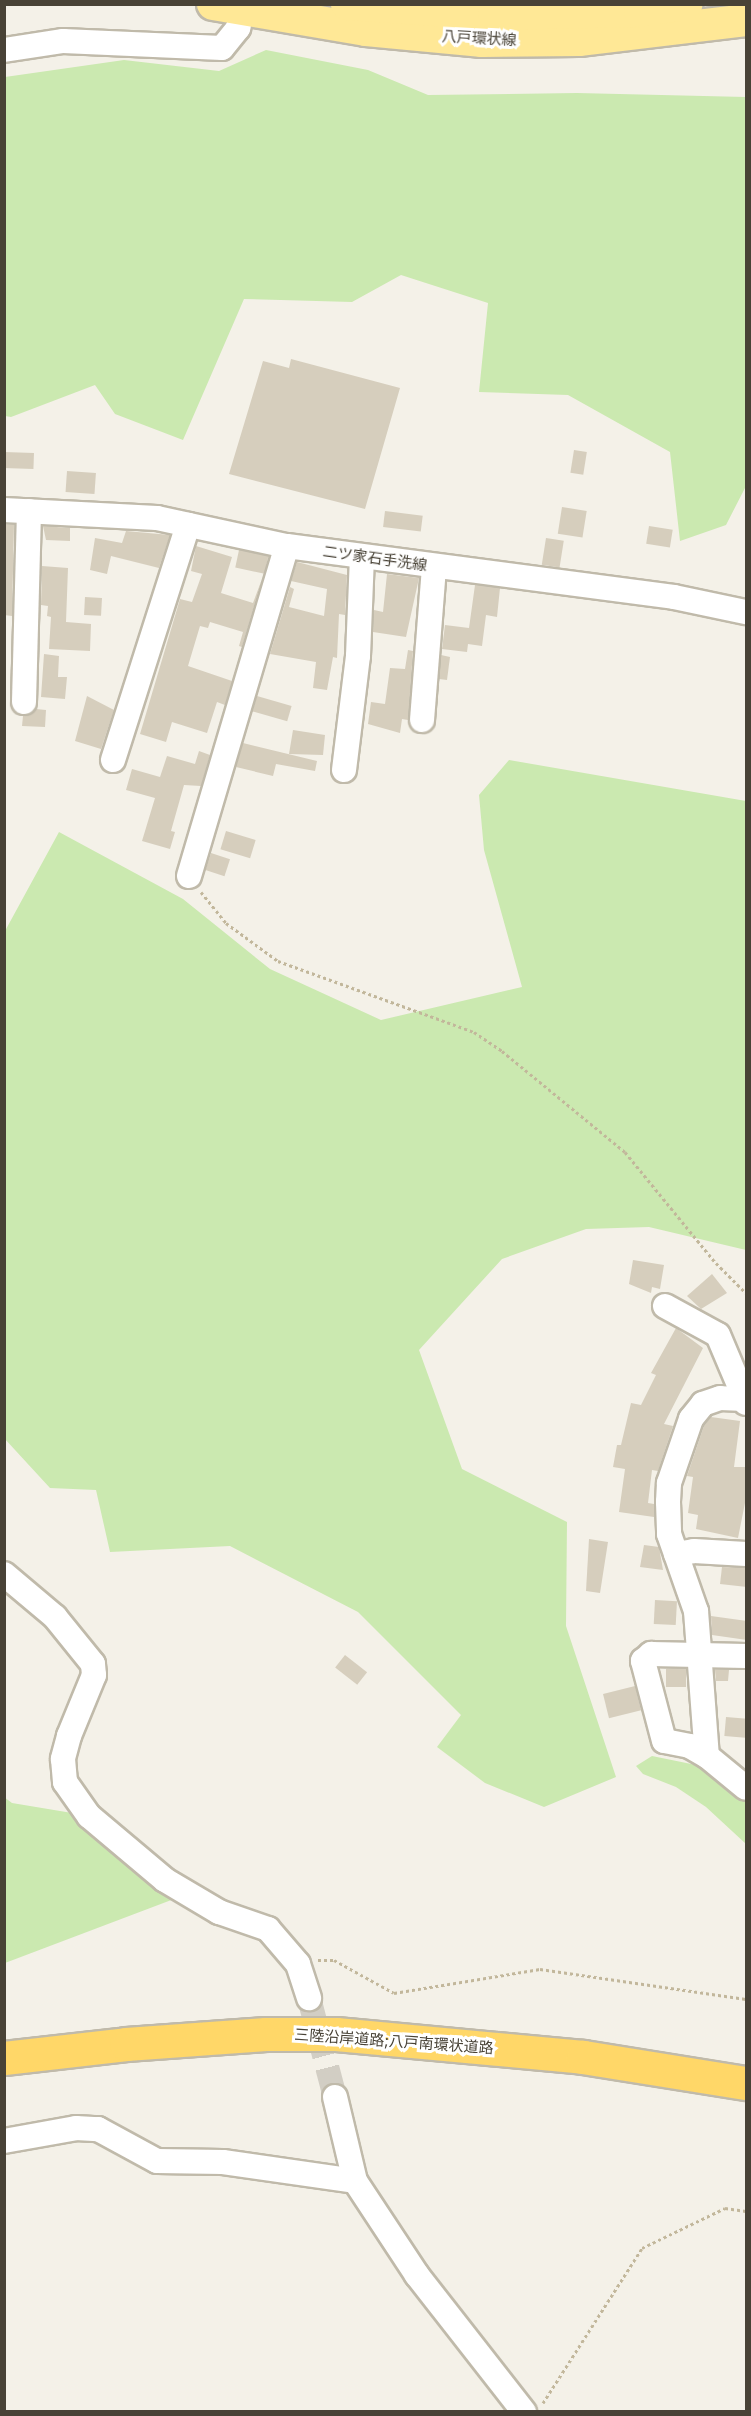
<!DOCTYPE html>
<meta charset="utf-8">
<style>
body{margin:0}
#map{position:relative;width:751px;height:2416px;overflow:hidden;background:#f4f1e8;font-family:Inter,"Noto Sans JP",sans-serif}
div>[style]{position:absolute}
.green>*{inset:0;background:#cbe9b0}
.building>*{inset:0;background:#d6cebd;transform-origin:0 0}
.minor-tunnel>*{height:24px;margin-top:-12px;transform-origin:0;background:repeating-linear-gradient(90deg,#d2cec4 0 24px,transparent 0 36px)}
.path>*{height:3px;margin-top:-1.5px;transform-origin:0;background:repeating-linear-gradient(90deg,#c2b79b 0 3px,transparent 0 6px)}
.roads{filter:drop-shadow(2px 0 #c0baaa) drop-shadow(-2px 0 #c0baaa) drop-shadow(0 2px #c0baaa) drop-shadow(0 -2px #c0baaa)}
.minor>*{height:24px;margin:-12px;padding:0 12px;transform-origin:12px;border-radius:12px;background:#fff}
.major>*{height:32px;margin:-16px;padding:0 16px;transform-origin:16px;border-radius:16px;background:#ffe896}
.highway>*{height:33px;margin:-16.5px;padding:0 16.5px;transform-origin:16.5px;border-radius:16.5px;background:#ffd768}
span{translate:-50% -50%;white-space:nowrap;text-align:center;line-height:1.15;-webkit-text-stroke:6px #fff;paint-order:stroke}
.street-label{font-size:15px;color:#484236}
.frame{position:absolute;inset:0;border:6px solid #484236;pointer-events:none}
</style>
<div id="map">
<div class="green">
<div style="clip-path:polygon(266px 50px,368px 70px,428px 95px,577px 93px,746px 97px,746px 486px,726px 525px,680px 541px,670px 452px,568px 395px,479px 392px,488px 303px,401px 275px,352px 302px,244px 299px,183px 440px,115px 414px,95px 385px,11px 417px,5px 416px,5px 77px,124px 60px,219px 71px)"></div>
<div style="clip-path:polygon(509px 760px,746px 801px,746px 1250px,649px 1227px,586px 1229px,502px 1259px,419px 1350px,462px 1469px,567px 1522px,566px 1626px,616px 1777px,544px 1807px,485px 1783px,437px 1747px,461px 1715px,358px 1612px,230px 1546px,110px 1552px,96px 1490px,50px 1488px,4px 1438px,5px 931px,59px 832px,183px 899px,270px 969px,381px 1020px,522px 987px,484px 850px,479px 795px)"></div>
<div style="clip-path:polygon(652px 1756px,701px 1766px,746px 1799px,746px 1844px,706px 1807px,676px 1787px,643px 1774px,636px 1766px)"></div>
<div style="clip-path:polygon(4px 1797px,12px 1803px,72px 1813px,178px 1874px,174px 1899px,5px 1963px)"></div>
</div>
<div class="building">
<div style="clip-path:polygon(291px 359px,400px 388px,365px 509px,229px 474px,263px 361px,289px 368px)"></div>
<div style="left:574px;top:450px;width:13px;height:23px;rotate:9deg"></div>
<div style="left:4px;top:452px;width:30px;height:16px;rotate:2deg"></div>
<div style="left:67px;top:471px;width:29px;height:21px;rotate:4deg"></div>
<div style="left:562px;top:507px;width:25px;height:27px;rotate:9deg"></div>
<div style="left:385px;top:511px;width:38px;height:16px;rotate:7deg"></div>
<div style="clip-path:polygon(4px 524px,14px 525px,12px 616px,4px 615px)"></div>
<div style="clip-path:polygon(43px 526px,70px 528px,70px 541px,46px 540px)"></div>
<div style="left:649px;top:526px;width:24px;height:18px;rotate:9deg"></div>
<div style="clip-path:polygon(126px 531px,170px 535px,159px 568px,111px 556px,107px 574px,90px 570px,95px 538px,122px 543px)"></div>
<div style="left:546px;top:538px;width:18px;height:27px;rotate:9deg"></div>
<div style="clip-path:polygon(196px 546px,232px 557px,221px 593px,253px 603px,262px 579px,242px 647px,239px 646px,243px 632px,210px 622px,208px 628px,200px 626px,188px 666px,232px 681px,225px 705px,217px 702px,207px 733px,172px 722px,166px 742px,140px 734px,180px 599px,192px 602px,202px 574px,191px 571px)"></div>
<div style="left:239px;top:550px;width:30px;height:18px;rotate:12deg"></div>
<div style="clip-path:polygon(297px 562px,347px 575px,345px 615px,339px 614px,337px 658px,333px 657px,327px 690px,313px 688px,316px 662px,270px 654px,290px 587px,294px 589px,289px 607px,324px 616px,327px 589px,291px 581px)"></div>
<div style="clip-path:polygon(42px 566px,68px 568px,66px 622px,91px 624px,90px 651px,49px 649px,51px 617px,47px 616px,48px 606px,41px 605px)"></div>
<div style="clip-path:polygon(387px 574px,419px 578px,406px 637px,373px 632px,374px 610px,383px 612px)"></div>
<div style="clip-path:polygon(475px 585px,500px 588px,497px 617px,486px 615px,482px 646px,468px 644px,467px 652px,442px 649px,445px 625px,469px 628px)"></div>
<div style="left:85px;top:597px;width:17px;height:18px;rotate:3deg"></div>
<div style="clip-path:polygon(408px 650px,413px 651px,408px 720px,402px 719px,400px 733px,368px 724px,371px 702px,385px 704px,390px 668px,405px 669px)"></div>
<div style="clip-path:polygon(44px 654px,59px 656px,58px 677px,67px 677px,65px 699px,41px 697px)"></div>
<div style="clip-path:polygon(441px 655px,450px 657px,447px 680px,439px 679px)"></div>
<div style="clip-path:polygon(87px 696px,114px 710px,101px 749px,75px 741px)"></div>
<div style="left:257px;top:696px;width:36px;height:16px;rotate:16deg"></div>
<div style="clip-path:polygon(36px 709px,46px 710px,45px 727px,22px 726px,23px 716px)"></div>
<div style="clip-path:polygon(293px 730px,325px 735px,323px 755px,289px 754px)"></div>
<div style="clip-path:polygon(243px 743px,317px 761px,315px 771px,276px 764px,273px 776px,236px 767px)"></div>
<div style="clip-path:polygon(199px 751px,210px 755px,201px 786px,184px 785px,171px 831px,175px 832px,170px 849px,142px 841px,155px 798px,126px 790px,132px 769px,160px 777px,167px 756px,195px 764px)"></div>
<div style="left:226px;top:831px;width:31px;height:19px;rotate:17deg"></div>
<div style="left:211px;top:853px;width:20px;height:18px;rotate:18deg"></div>
<div style="clip-path:polygon(633px 1260px,664px 1265px,660px 1289px,652px 1287px,651px 1293px,629px 1284px)"></div>
<div style="clip-path:polygon(712px 1274px,727px 1293px,701px 1309px,687px 1296px)"></div>
<div style="clip-path:polygon(676px 1328px,703px 1348px,664px 1424px,673px 1426px,658px 1471px,652px 1470px,648px 1503px,654px 1504px,654px 1517px,619px 1512px,625px 1469px,613px 1467px,617px 1445px,621px 1445px,631px 1403px,641px 1405px,656px 1375px,651px 1373px)"></div>
<div style="clip-path:polygon(711px 1417px,740px 1421px,734px 1467px,747px 1467px,747px 1493px,738px 1538px,696px 1529px,698px 1515px,688px 1513px,693px 1477px,687px 1476px,704px 1426px)"></div>
<div style="clip-path:polygon(589px 1539px,608px 1542px,600px 1593px,586px 1591px)"></div>
<div style="clip-path:polygon(644px 1545px,659px 1547px,663px 1570px,640px 1567px)"></div>
<div style="clip-path:polygon(722px 1567px,747px 1568px,747px 1587px,720px 1584px)"></div>
<div style="left:655px;top:1600px;width:22px;height:24px;rotate:3deg"></div>
<div style="clip-path:polygon(711px 1616px,747px 1621px,747px 1640px,712px 1635px)"></div>
<div style="left:345px;top:1655px;width:28px;height:16px;rotate:38deg"></div>
<div style="left:666px;top:1669px;width:20px;height:18px"></div>
<div style="clip-path:polygon(715px 1670px,729px 1670px,728px 1681px,716px 1681px)"></div>
<div style="left:635px;top:1686px;width:25px;height:33px;rotate:76deg"></div>
<div style="left:726px;top:1717px;width:21px;height:19px;rotate:5deg"></div>
</div>
<div class="minor-tunnel">
<div style="left:309px;top:1998px;width:102px;rotate:75.3deg"></div>
</div>
<div class="path">
<div style="left:201px;top:892px;width:40px;rotate:51deg"></div>
<div style="left:226px;top:923px;width:64px;rotate:36.2deg"></div>
<div style="left:278px;top:961px;width:208px;rotate:19.9deg"></div>
<div style="left:474px;top:1032px;width:34px;rotate:34deg"></div>
<div style="left:502px;top:1051px;width:159px;rotate:39.4deg"></div>
<div style="left:625px;top:1152px;width:144px;rotate:50.7deg"></div>
<div style="left:716px;top:1263px;width:42px;rotate:45deg"></div>
<div style="left:318px;top:1960px;width:16px"></div>
<div style="left:334px;top:1960px;width:68px;rotate:28.8deg"></div>
<div style="left:394px;top:1993px;width:148px;rotate:-9.3deg"></div>
<div style="left:540px;top:1969px;width:208px;rotate:8.3deg"></div>
<div style="left:543px;top:2403px;width:184px;rotate:-57.4deg"></div>
<div style="left:642px;top:2248px;width:92px;rotate:-25.7deg"></div>
<div style="left:725px;top:2208px;width:21px;rotate:8deg"></div>
</div>
<div class="roads">
<div class="minor">
<div style="left:4px;top:50px;width:60px;rotate:-8.7deg"></div>
<div style="left:63px;top:41px;width:159px;rotate:2.5deg"></div>
<div style="left:222px;top:48px;width:26px;rotate:-51deg"></div>
<div style="left:238px;top:28px;width:16px;rotate:-76deg"></div>
<div style="left:4px;top:510px;width:153px;rotate:3deg"></div>
<div style="left:157px;top:518px;width:133px;rotate:12.2deg"></div>
<div style="left:287px;top:546px;width:390px;rotate:7.5deg"></div>
<div style="left:674px;top:597px;width:74px;rotate:11.8deg"></div>
<div style="left:24px;top:702px;width:191px;rotate:-88.5deg"></div>
<div style="left:422px;top:720px;width:154px;rotate:-85.5deg"></div>
<div style="left:113px;top:760px;width:247px;rotate:-72.3deg"></div>
<div style="left:344px;top:770px;width:115px;rotate:-83deg"></div>
<div style="left:358px;top:656px;width:99px;rotate:-87.7deg"></div>
<div style="left:189px;top:876px;width:344px;rotate:-73.5deg"></div>
<div style="left:665px;top:1306px;width:60px;rotate:28.7deg"></div>
<div style="left:718px;top:1335px;width:69px;rotate:67.1deg"></div>
<div style="left:746px;top:1403px;width:4px;rotate:-104deg"></div>
<div style="left:745px;top:1399px;width:25px;rotate:-178deg"></div>
<div style="left:720px;top:1398px;width:18px;rotate:161deg"></div>
<div style="left:703px;top:1404px;width:19px;rotate:129deg"></div>
<div style="left:691px;top:1419px;width:68px;rotate:109deg"></div>
<div style="left:669px;top:1483px;width:19px;rotate:93deg"></div>
<div style="left:668px;top:1502px;width:32px;rotate:88deg"></div>
<div style="left:669px;top:1534px;width:82px;rotate:70.7deg"></div>
<div style="left:696px;top:1611px;width:145px;rotate:85.7deg"></div>
<div style="left:707px;top:1756px;width:50px;rotate:39.4deg"></div>
<div style="left:676px;top:1554px;width:18px;rotate:-9deg"></div>
<div style="left:694px;top:1551px;width:52px;rotate:3.3deg"></div>
<div style="left:4px;top:1574px;width:67px;rotate:40.1deg"></div>
<div style="left:55px;top:1617px;width:60px;rotate:51deg"></div>
<div style="left:93px;top:1664px;width:11px;rotate:85deg"></div>
<div style="left:94px;top:1675px;width:66px;rotate:112.3deg"></div>
<div style="left:69px;top:1736px;width:24px;rotate:105deg"></div>
<div style="left:63px;top:1759px;width:23px;rotate:85deg"></div>
<div style="left:65px;top:1782px;width:42px;rotate:54.8deg"></div>
<div style="left:89px;top:1816px;width:99px;rotate:40.1deg"></div>
<div style="left:165px;top:1880px;width:63px;rotate:30.7deg"></div>
<div style="left:219px;top:1912px;width:52px;rotate:19.1deg"></div>
<div style="left:268px;top:1929px;width:46px;rotate:49.4deg"></div>
<div style="left:298px;top:1964px;width:36px;rotate:72deg"></div>
<div style="left:707px;top:1756px;width:20px;rotate:-150deg"></div>
<div style="left:690px;top:1746px;width:26px;rotate:-169deg"></div>
<div style="left:664px;top:1741px;width:83px;rotate:-104.7deg"></div>
<div style="left:643px;top:1661px;width:11px;rotate:-41deg"></div>
<div style="left:651px;top:1654px;width:95px;rotate:1.2deg"></div>
<div style="left:335px;top:2097px;width:86px;rotate:76.6deg"></div>
<div style="left:355px;top:2181px;width:113px;rotate:56.6deg"></div>
<div style="left:417px;top:2275px;width:174px;rotate:52deg"></div>
<div style="left:4px;top:2141px;width:73px;rotate:-10.2deg"></div>
<div style="left:76px;top:2128px;width:22px;rotate:3deg"></div>
<div style="left:98px;top:2129px;width:67px;rotate:28.5deg"></div>
<div style="left:157px;top:2161px;width:66px;rotate:0.9deg"></div>
<div style="left:223px;top:2162px;width:133px;rotate:8.2deg"></div>
</div>
<div class="major">
<div style="left:213px;top:4px;width:155px;rotate:9.6deg"></div>
<div style="left:366px;top:30px;width:117px;rotate:5.4deg"></div>
<div style="left:482px;top:41px;width:97px;rotate:-0.6deg"></div>
<div style="left:579px;top:40px;width:168px;rotate:-6.8deg"></div>
<div style="left:347px;top:4px;width:147px;rotate:3.9deg"></div>
<div style="left:494px;top:14px;width:146px;rotate:-1.2deg"></div>
<div style="left:640px;top:11px;width:47px;rotate:-8.7deg"></div>
</div>
<div class="highway">
<div style="left:4px;top:2058px;width:123px;rotate:-6.5deg"></div>
<div style="left:126px;top:2044px;width:140px;rotate:-4.1deg"></div>
<div style="left:266px;top:2034px;width:70px"></div>
<div style="left:336px;top:2034px;width:248px;rotate:5.3deg"></div>
<div style="left:583px;top:2057px;width:165px;rotate:9.1deg"></div>
</div>
</div>
<div class="street-label">
<span style="left:479px;top:38px;rotate:3deg">八戸環状線</span>
<span style="left:375px;top:558px;rotate:8deg">二ツ家石手洗線</span>
<span style="left:394px;top:2041px;rotate:4deg">三陸沿岸道路;八戸南環状道路</span>
</div>
<div class="frame"></div>
</div>
